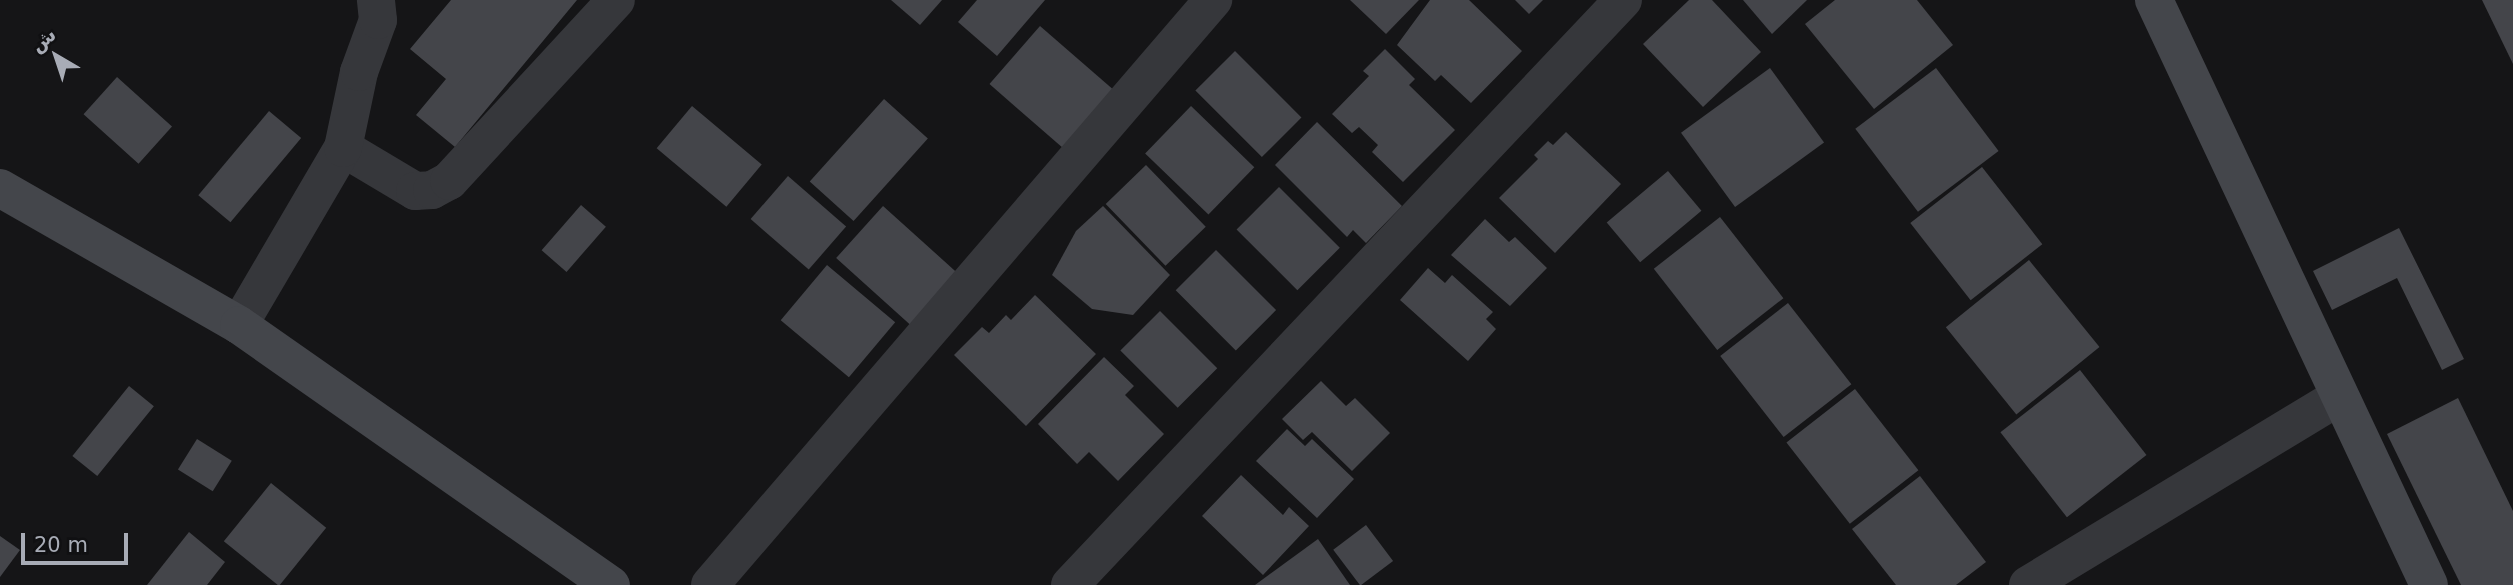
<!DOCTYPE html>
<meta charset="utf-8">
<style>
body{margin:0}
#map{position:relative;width:2513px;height:585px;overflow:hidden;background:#151517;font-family:"DejaVu Sans",Cairo,sans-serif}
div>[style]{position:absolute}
.building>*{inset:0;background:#44454a;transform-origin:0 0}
.street>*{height:38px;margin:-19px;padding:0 19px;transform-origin:19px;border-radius:19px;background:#36373b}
.secondary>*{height:38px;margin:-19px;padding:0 19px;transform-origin:19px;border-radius:19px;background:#44464b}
span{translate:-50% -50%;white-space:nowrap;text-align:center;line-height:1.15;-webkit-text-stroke:7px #101012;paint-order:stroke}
.north{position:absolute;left:21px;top:21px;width:70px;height:70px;-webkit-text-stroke:5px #101012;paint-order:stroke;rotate:321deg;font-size:19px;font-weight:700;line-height:28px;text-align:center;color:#a8acb6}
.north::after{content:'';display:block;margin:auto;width:24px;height:32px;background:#a8acb6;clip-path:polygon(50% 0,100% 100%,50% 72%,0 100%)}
.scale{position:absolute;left:21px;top:533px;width:107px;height:32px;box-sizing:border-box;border:4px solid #a8acb6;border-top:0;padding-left:9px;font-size:21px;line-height:24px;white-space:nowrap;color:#a8acb6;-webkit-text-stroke:5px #101012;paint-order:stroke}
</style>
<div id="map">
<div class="building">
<div style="clip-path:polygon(451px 0,577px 0,455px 147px,416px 115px,446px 79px,410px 49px)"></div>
<div style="clip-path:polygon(891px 0,942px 0,920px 25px)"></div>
<div style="clip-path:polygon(977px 0,1045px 0,997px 56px,958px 22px)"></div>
<div style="clip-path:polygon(1350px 0,1419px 0,1386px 34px)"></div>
<div style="clip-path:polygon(1430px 0,1469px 0,1522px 51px,1471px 103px,1441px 75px,1435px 81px,1397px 45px)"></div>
<div style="clip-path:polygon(1515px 0,1543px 0,1529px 14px)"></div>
<div style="clip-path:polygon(1689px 0,1712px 0,1761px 52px,1703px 107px,1643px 44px)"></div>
<div style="clip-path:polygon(1743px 0,1807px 0,1772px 34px)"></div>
<div style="clip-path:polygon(1835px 0,1917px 0,1953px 45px,1874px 109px,1805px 24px)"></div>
<div style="clip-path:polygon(2482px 0,2513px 0,2513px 64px)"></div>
<div style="left:1040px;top:26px;width:100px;height:77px;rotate:41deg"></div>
<div style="clip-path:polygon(1385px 49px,1415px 79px,1409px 85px,1455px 130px,1403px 182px,1372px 152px,1378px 145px,1359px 127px,1352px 133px,1332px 114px,1369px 76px,1363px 71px)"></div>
<div style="left:1235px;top:51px;width:94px;height:56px;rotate:45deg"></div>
<div style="left:1770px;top:68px;width:92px;height:110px;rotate:54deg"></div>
<div style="left:1936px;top:68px;width:104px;height:101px;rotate:53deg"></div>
<div style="left:117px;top:77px;width:74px;height:50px;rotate:42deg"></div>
<div style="left:884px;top:99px;width:59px;height:111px;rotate:42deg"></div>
<div style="left:692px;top:106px;width:91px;height:55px;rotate:40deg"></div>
<div style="left:1191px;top:106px;width:88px;height:66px;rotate:44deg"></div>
<div style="left:269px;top:111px;width:42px;height:110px;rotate:40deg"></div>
<div style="clip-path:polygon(1317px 122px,1402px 206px,1366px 243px,1353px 230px,1347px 237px,1275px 165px)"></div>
<div style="clip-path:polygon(1566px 132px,1621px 184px,1555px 253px,1499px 198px,1538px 159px,1534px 155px,1548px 141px,1553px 145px)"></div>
<div style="left:1146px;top:165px;width:86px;height:56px;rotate:46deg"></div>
<div style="left:1982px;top:167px;width:98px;height:91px;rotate:52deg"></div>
<div style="left:1668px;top:171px;width:52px;height:80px;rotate:50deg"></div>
<div style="left:788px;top:176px;width:77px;height:57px;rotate:41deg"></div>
<div style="left:1279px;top:187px;width:86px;height:60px;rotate:45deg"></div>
<div style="left:581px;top:205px;width:33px;height:60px;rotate:41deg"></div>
<div style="left:883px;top:206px;width:103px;height:70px;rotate:42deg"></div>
<div style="clip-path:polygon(1103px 206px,1170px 275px,1133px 315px,1092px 309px,1052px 275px,1076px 231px)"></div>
<div style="left:1720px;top:217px;width:103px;height:84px;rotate:52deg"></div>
<div style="clip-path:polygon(1485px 219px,1509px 242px,1515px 237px,1547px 268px,1510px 306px,1451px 255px)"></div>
<div style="clip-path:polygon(2399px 228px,2464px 359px,2442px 370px,2397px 278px,2332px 310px,2313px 271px)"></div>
<div style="left:1216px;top:250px;width:85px;height:57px;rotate:45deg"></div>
<div style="left:2029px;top:260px;width:112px;height:107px;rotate:51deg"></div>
<div style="left:827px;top:265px;width:89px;height:72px;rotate:40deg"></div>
<div style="clip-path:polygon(1428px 268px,1445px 283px,1452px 275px,1493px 312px,1486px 319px,1496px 329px,1468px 361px,1400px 300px)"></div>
<div style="clip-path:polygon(1035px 295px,1096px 354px,1026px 426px,954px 355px,982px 327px,989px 333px,1006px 315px,1011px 320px)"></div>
<div style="left:1788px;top:303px;width:103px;height:86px;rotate:52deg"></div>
<div style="left:1160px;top:311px;width:81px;height:56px;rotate:45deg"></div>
<div style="clip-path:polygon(1104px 357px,1134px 386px,1125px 395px,1164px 434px,1118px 481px,1089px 452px,1077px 464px,1038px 424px)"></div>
<div style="left:2080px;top:370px;width:108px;height:101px;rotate:52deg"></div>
<div style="clip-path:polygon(1321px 381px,1346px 406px,1355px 398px,1390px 433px,1352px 471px,1312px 432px,1303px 440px,1282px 419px)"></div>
<div style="left:129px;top:386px;width:32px;height:90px;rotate:39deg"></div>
<div style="left:1855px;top:389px;width:103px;height:87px;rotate:52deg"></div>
<div style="clip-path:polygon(2458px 398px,2513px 511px,2513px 585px,2461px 585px,2387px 434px)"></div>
<div style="clip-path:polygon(1287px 429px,1305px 446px,1312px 439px,1354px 479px,1317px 518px,1256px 461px)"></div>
<div style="left:197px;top:439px;width:41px;height:36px;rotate:32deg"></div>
<div style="clip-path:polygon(1241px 475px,1283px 515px,1289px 507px,1309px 526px,1263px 575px,1202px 516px)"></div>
<div style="clip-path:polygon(1920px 476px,1986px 562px,1956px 585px,1896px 585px,1852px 529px)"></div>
<div style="left:271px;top:483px;width:71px;height:75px;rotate:39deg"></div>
<div style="left:1366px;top:525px;width:45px;height:41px;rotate:53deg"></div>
<div style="clip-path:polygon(189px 532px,225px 562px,207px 585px,147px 585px)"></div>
<div style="clip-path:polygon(0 536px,20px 550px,0 577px)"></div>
<div style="clip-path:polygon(1318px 539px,1350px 585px,1255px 585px)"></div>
</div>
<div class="street">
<div style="left:343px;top:148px;width:84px;rotate:30.8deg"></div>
<div style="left:415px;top:191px;width:17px;rotate:-3deg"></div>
<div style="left:432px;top:190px;width:19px;rotate:-28deg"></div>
<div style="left:449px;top:181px;width:246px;rotate:-47.3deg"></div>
<div style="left:239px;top:325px;width:205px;rotate:-59.6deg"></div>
<div style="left:343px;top:148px;width:78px;rotate:-78.1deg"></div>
<div style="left:359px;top:72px;width:55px;rotate:-69.9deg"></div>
<div style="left:378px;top:20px;width:20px;rotate:-96deg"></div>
<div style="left:710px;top:585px;width:772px;rotate:-49.31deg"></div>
<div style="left:1070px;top:585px;width:805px;rotate:-46.61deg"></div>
<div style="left:2028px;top:585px;width:363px;rotate:-31.2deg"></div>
</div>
<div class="secondary">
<div style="left:2154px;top:0;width:646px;rotate:64.82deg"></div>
<div style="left:0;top:188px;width:275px;rotate:29.8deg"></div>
<div style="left:239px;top:325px;width:454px;rotate:35deg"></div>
</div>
<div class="north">ش</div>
<div class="scale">20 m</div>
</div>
